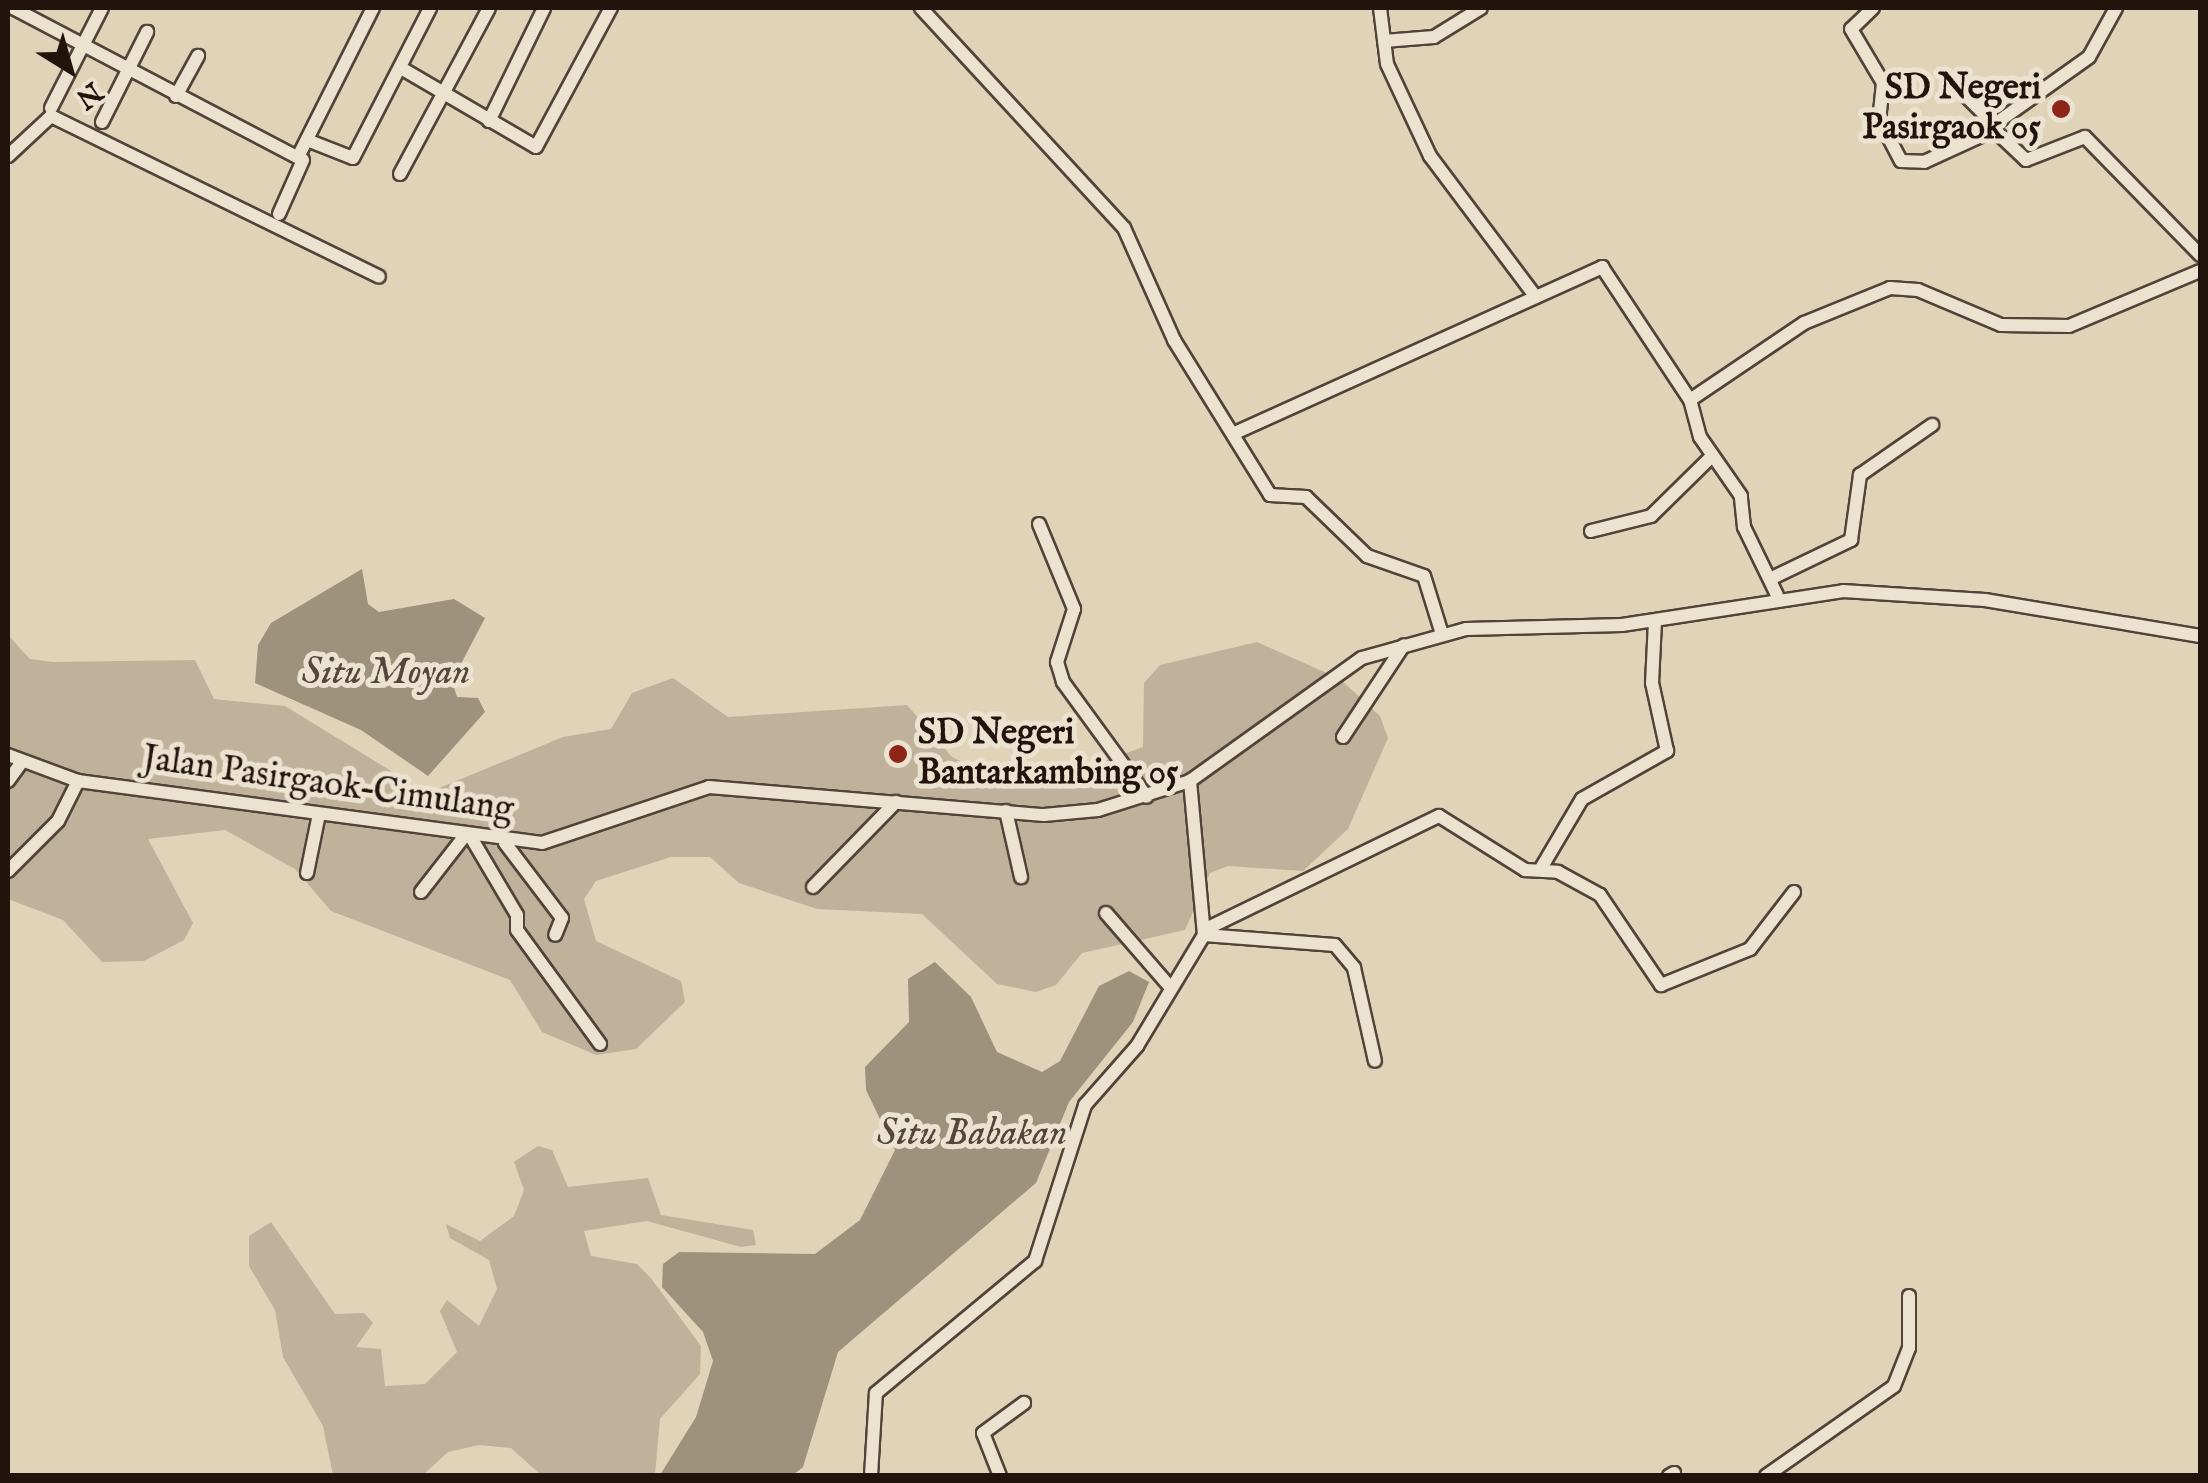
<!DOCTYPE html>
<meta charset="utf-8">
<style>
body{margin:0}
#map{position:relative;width:2208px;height:1483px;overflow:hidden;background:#e0d3b7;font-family:"IM FELL English",serif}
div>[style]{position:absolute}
.green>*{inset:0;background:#c0b29a}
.water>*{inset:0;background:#9f927d}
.roads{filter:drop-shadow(2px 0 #524338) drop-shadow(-2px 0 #524338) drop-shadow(0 2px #524338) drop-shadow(0 -2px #524338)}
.minor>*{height:12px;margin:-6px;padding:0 6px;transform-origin:6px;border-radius:6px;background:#ebe2d0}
.dots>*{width:28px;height:28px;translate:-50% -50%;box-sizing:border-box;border:5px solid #ebe2d0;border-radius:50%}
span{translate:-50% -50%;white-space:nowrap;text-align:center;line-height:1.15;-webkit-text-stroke:10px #ebe2d0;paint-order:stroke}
.poi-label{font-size:35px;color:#22130d;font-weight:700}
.right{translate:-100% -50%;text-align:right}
.left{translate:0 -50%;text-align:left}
.street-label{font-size:35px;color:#22130d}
.water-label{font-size:38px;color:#54463a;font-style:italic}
.frame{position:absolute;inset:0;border:10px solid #22130d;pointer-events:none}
.north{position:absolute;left:20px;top:20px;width:100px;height:100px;-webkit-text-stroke:8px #ebe2d0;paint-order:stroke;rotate:143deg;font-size:28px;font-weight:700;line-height:40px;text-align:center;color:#22130d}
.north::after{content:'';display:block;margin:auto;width:35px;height:45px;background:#22130d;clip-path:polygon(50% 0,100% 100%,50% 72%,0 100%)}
</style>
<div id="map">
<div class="green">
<div style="clip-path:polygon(8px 635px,30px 659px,53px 662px,195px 660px,214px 699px,285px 706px,427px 793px,563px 737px,611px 729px,632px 693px,673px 678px,728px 717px,907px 705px,952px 757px,994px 778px,1040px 784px,1143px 747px,1144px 683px,1160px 665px,1257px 642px,1340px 679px,1380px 716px,1388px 738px,1348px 829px,1303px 871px,1228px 866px,1210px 873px,1185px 930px,1082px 953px,1056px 985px,1036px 992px,997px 984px,922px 914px,817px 909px,739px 883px,710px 857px,671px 857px,596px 881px,584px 899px,596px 941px,681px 981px,685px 1002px,636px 1049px,596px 1055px,542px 1032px,510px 980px,331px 911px,295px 869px,225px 830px,148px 839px,193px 923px,184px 940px,144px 961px,102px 962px,63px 920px,8px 899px)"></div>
<div style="clip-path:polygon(538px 1146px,552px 1150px,568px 1187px,648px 1178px,661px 1215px,753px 1230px,756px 1245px,741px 1247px,647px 1221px,584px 1231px,591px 1256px,637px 1264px,650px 1277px,701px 1346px,700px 1374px,660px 1419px,655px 1475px,541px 1475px,511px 1448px,479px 1445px,448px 1452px,423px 1475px,333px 1475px,323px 1426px,283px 1357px,275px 1310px,249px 1266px,249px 1236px,271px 1222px,335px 1314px,364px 1313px,373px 1323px,356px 1347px,381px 1349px,385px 1386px,425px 1384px,457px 1352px,440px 1311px,447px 1300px,479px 1326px,497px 1289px,489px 1260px,450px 1238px,446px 1224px,480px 1241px,514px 1216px,524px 1190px,514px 1162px)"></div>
</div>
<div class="water">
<div style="clip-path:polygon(362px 569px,368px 604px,379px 612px,454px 599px,485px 618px,452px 681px,457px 697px,478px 698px,485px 712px,428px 776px,361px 730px,255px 683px,258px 645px,271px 623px)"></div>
<div style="clip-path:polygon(935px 962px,971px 997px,997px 1052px,1042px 1072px,1060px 1061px,1099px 986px,1129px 971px,1149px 982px,1133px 1022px,1069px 1102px,1036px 1183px,838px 1352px,803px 1467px,793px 1475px,660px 1475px,696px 1417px,713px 1361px,703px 1332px,662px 1287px,663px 1264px,679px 1252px,815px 1254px,860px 1220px,895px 1150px,866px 1090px,865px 1067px,909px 1022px,908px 979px)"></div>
</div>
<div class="roads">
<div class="minor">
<div style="left:13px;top:8px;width:327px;rotate:27.7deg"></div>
<div style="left:303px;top:160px;width:59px;rotate:114deg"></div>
<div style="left:921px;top:8px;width:299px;rotate:47.3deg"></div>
<div style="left:1124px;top:228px;width:123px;rotate:65.9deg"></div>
<div style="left:1174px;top:340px;width:182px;rotate:58.2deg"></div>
<div style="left:1270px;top:495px;width:36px;rotate:3deg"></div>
<div style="left:1306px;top:497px;width:85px;rotate:44deg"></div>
<div style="left:1367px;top:556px;width:60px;rotate:19.3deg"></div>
<div style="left:1424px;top:576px;width:61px;rotate:72.8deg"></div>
<div style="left:1380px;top:8px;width:56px;rotate:82.9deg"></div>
<div style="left:1387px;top:64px;width:102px;rotate:64.9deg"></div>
<div style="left:1430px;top:156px;width:176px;rotate:53.1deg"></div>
<div style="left:1873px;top:8px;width:30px;rotate:136deg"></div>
<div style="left:1851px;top:29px;width:63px;rotate:59.3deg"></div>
<div style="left:1883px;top:83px;width:36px;rotate:96deg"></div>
<div style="left:1879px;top:119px;width:47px;rotate:62.4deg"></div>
<div style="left:1901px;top:161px;width:23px;rotate:2deg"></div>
<div style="left:1924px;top:162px;width:75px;rotate:-24.5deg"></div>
<div style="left:2116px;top:8px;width:56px;rotate:118.9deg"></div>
<div style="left:2089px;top:57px;width:120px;rotate:144.5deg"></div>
<div style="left:1991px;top:127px;width:48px;rotate:43.3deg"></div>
<div style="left:2026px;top:160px;width:63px;rotate:-21.3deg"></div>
<div style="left:2085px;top:137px;width:165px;rotate:45.7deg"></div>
<div style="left:1384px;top:41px;width:50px;rotate:-4.6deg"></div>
<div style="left:1434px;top:37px;width:55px;rotate:-31.7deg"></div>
<div style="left:401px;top:68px;width:156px;rotate:30.3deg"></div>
<div style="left:536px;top:147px;width:158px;rotate:-61.7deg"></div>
<div style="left:1965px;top:95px;width:40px;rotate:45deg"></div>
<div style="left:176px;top:96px;width:46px;rotate:-61.2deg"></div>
<div style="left:51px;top:108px;width:112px;rotate:-63deg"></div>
<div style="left:489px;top:121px;width:126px;rotate:-64deg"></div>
<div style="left:102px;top:122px;width:101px;rotate:-63.4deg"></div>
<div style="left:307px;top:140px;width:49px;rotate:21.4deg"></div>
<div style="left:353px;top:158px;width:169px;rotate:-62.8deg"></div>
<div style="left:8px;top:156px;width:59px;rotate:-42.9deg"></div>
<div style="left:51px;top:116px;width:365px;rotate:26.1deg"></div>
<div style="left:298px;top:157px;width:167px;rotate:-63.3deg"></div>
<div style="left:400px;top:174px;width:188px;rotate:-61.8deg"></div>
<div style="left:1237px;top:432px;width:401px;rotate:-24.3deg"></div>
<div style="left:1602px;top:267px;width:159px;rotate:56.5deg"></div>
<div style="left:1039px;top:524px;width:92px;rotate:67.6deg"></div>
<div style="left:1074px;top:609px;width:56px;rotate:107.8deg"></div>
<div style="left:1057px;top:662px;width:21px;rotate:73deg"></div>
<div style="left:1063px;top:682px;width:142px;rotate:53.9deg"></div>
<div style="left:1591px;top:531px;width:62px;rotate:-14deg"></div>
<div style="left:1651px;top:516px;width:86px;rotate:-44.5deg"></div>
<div style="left:1772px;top:578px;width:88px;rotate:-25.7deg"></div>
<div style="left:1851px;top:540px;width:66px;rotate:-82.1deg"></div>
<div style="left:1860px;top:475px;width:88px;rotate:-34.8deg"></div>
<div style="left:1777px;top:595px;width:76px;rotate:-115.9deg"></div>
<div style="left:1744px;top:527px;width:31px;rotate:-96deg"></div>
<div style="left:1741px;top:496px;width:72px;rotate:-124.8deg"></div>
<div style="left:1700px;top:437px;width:38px;rotate:-105deg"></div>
<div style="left:1690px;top:400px;width:138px;rotate:-34deg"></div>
<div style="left:1804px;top:323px;width:93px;rotate:-22.1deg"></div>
<div style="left:1890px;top:288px;width:28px;rotate:4deg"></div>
<div style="left:1918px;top:290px;width:90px;rotate:22.9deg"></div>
<div style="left:2001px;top:325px;width:68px;rotate:0.8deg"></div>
<div style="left:2069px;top:326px;width:142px;rotate:-22.8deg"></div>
<div style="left:1343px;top:737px;width:110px;rotate:-56.5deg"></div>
<div style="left:8px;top:755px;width:75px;rotate:20.4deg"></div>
<div style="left:78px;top:781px;width:468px;rotate:7.6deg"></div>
<div style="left:542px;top:843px;width:176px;rotate:-18.5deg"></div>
<div style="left:709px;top:787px;width:336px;rotate:4.8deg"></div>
<div style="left:1044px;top:815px;width:54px;rotate:-5.3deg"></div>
<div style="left:1098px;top:810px;width:96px;rotate:-17.5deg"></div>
<div style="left:1190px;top:781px;width:211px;rotate:-35.6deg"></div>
<div style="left:1362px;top:658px;width:108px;rotate:-15.6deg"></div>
<div style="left:1466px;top:629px;width:156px;rotate:-1.5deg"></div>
<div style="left:1622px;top:625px;width:224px;rotate:-8.7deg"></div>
<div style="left:1843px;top:591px;width:142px;rotate:3.6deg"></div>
<div style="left:1985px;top:600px;width:218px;rotate:9.5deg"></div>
<div style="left:8px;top:781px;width:22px;rotate:-54deg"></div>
<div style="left:1006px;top:811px;width:68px;rotate:77.2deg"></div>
<div style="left:472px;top:839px;width:88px;rotate:59.4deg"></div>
<div style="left:517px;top:915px;width:15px;rotate:90deg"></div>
<div style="left:517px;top:930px;width:141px;rotate:53.9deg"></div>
<div style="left:505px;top:843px;width:94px;rotate:52.8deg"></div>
<div style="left:562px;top:918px;width:18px;rotate:112deg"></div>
<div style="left:1540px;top:870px;width:82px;rotate:-59.4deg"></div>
<div style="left:1582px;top:799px;width:98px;rotate:-29.5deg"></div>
<div style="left:1667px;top:751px;width:70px;rotate:-102.4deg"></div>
<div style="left:1652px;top:683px;width:62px;rotate:-87.2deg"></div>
<div style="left:8px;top:871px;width:71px;rotate:-45deg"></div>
<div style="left:58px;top:821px;width:45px;rotate:-63.4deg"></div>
<div style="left:307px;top:873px;width:60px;rotate:-78.5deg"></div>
<div style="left:813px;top:887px;width:119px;rotate:-45.7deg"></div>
<div style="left:421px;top:892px;width:68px;rotate:-52.1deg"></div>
<div style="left:1106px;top:913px;width:99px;rotate:49.1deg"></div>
<div style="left:1206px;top:929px;width:259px;rotate:-25.9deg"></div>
<div style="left:1439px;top:816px;width:102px;rotate:32.1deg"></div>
<div style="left:1525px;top:870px;width:33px;rotate:3deg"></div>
<div style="left:1558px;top:872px;width:48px;rotate:28.7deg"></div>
<div style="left:1600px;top:895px;width:109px;rotate:55.9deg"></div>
<div style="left:1661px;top:985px;width:96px;rotate:-22deg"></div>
<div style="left:1750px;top:949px;width:72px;rotate:-52.3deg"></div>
<div style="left:1204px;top:935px;width:131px;rotate:4.4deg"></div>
<div style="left:1335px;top:945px;width:30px;rotate:50deg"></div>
<div style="left:1354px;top:968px;width:95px;rotate:77.3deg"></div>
<div style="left:871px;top:1476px;width:83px;rotate:-86.6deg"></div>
<div style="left:876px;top:1393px;width:207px;rotate:-39.7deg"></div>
<div style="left:1035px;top:1261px;width:164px;rotate:-72.2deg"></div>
<div style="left:1085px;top:1105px;width:79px;rotate:-48.6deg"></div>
<div style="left:1137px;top:1046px;width:130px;rotate:-58.9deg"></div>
<div style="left:1204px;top:935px;width:155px;rotate:-95.2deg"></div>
<div style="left:1000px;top:1476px;width:46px;rotate:-111.6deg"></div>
<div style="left:983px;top:1433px;width:51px;rotate:-36.2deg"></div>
<div style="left:1669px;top:1476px;width:6px;rotate:-31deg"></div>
<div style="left:1766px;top:1476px;width:156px;rotate:-35.1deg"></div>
<div style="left:1894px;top:1386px;width:41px;rotate:-68.5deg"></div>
<div style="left:1909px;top:1348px;width:52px;rotate:-90deg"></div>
</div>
</div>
<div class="dots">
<div style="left:2061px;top:109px;background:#8f2418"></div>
<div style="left:898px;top:754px;background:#8f2418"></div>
</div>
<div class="poi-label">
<span class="right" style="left:2041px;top:109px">SD Negeri<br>Pasirgaok 05</span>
<span class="left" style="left:918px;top:754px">SD Negeri<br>Bantarkambing 05</span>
</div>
<div class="street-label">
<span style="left:328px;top:785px;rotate:8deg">Jalan Pasirgaok–Cimulang</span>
</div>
<div class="water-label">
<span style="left:386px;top:674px">Situ Moyan</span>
<span style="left:972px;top:1135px">Situ Babakan</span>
</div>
<div class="frame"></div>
<div class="north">N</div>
</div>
